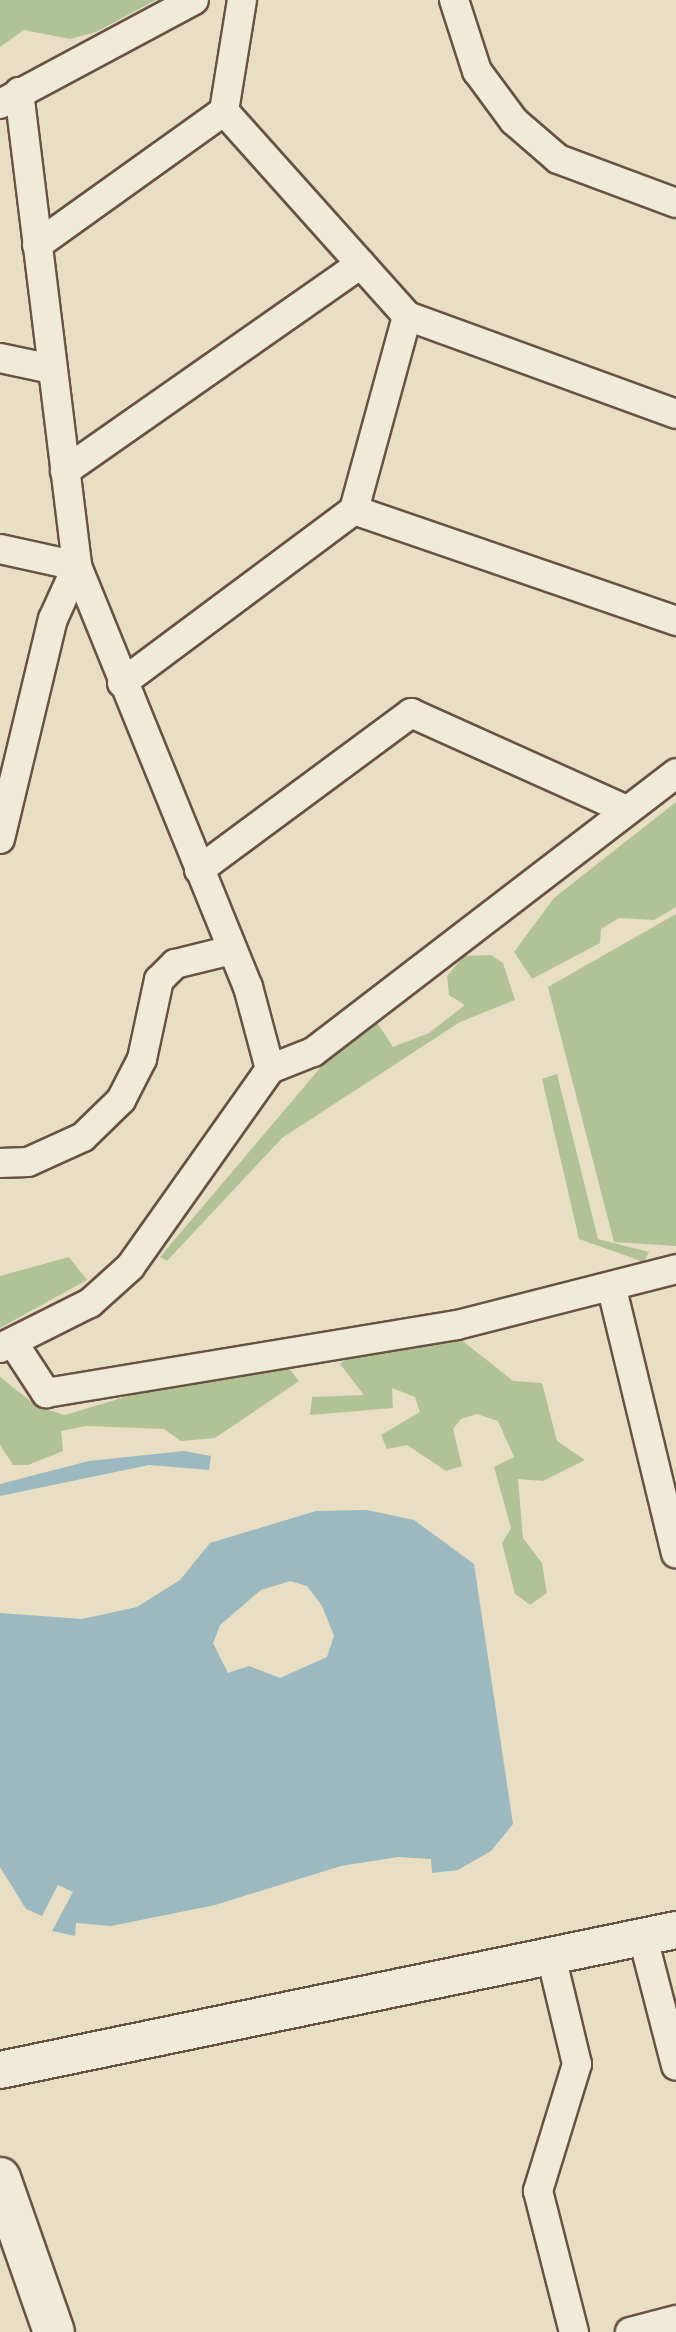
<!DOCTYPE html>
<style>
body{margin:0}
#map{position:relative;width:676px;height:2332px;overflow:hidden;background:#e8dec4;font-family:"IM FELL Double Pica",serif}
div>[style]{position:absolute}
.green>*{inset:0;background:#b2c297}
.water>*{inset:0;background:#9cb9bf}
.roads{filter:drop-shadow(2px 0 #685243) drop-shadow(-2px 0 #685243) drop-shadow(0 2px #685243) drop-shadow(0 -2px #685243)}
.minor>*{height:28px;margin:-14px;padding:0 14px;transform-origin:14px;border-radius:14px;background:#f0ead9}
.tertiary>*{height:36px;margin:-18px;padding:0 18px;transform-origin:18px;border-radius:18px;background:#f0ead9}
.secondary>*{height:40px;margin:-20px;padding:0 20px;transform-origin:20px;border-radius:20px;background:#f0ead9}
span{translate:-50% -50%;white-space:nowrap;text-align:center;line-height:1.15;-webkit-text-stroke:6px #f0ead9;paint-order:stroke}
</style>
<div id="map">
<div class="green">
<div style="clip-path:polygon(0 0,156px 0,96px 32px,70px 39px,24px 30px,0 47px)"></div>
<div style="clip-path:polygon(676px 802px,676px 907px,654px 920px,619px 918px,601px 929px,600px 943px,532px 979px,514px 952px,554px 898px)"></div>
<div style="clip-path:polygon(676px 914px,676px 1246px,614px 1242px,548px 987px)"></div>
<div style="clip-path:polygon(491px 955px,503px 963px,515px 1000px,460px 1022px,282px 1138px,167px 1261px,160px 1257px,326px 1061px,376px 1021px,393px 1047px,429px 1033px,465px 1005px,449px 995px,447px 976px,464px 956px)"></div>
<div style="clip-path:polygon(557px 1074px,598px 1239px,649px 1252px,644px 1262px,579px 1239px,542px 1079px)"></div>
<div style="clip-path:polygon(69px 1257px,87px 1280px,0 1328px,0 1276px)"></div>
<div style="clip-path:polygon(454px 1334px,513px 1381px,542px 1383px,557px 1441px,585px 1460px,543px 1481px,518px 1479px,523px 1538px,542px 1563px,547px 1593px,530px 1605px,515px 1594px,502px 1543px,511px 1528px,494px 1467px,514px 1457px,498px 1421px,477px 1414px,461px 1419px,453px 1429px,462px 1466px,446px 1471px,407px 1445px,387px 1449px,381px 1435px,420px 1412px,415px 1397px,392px 1388px,393px 1408px,310px 1415px,312px 1397px,364px 1395px,340px 1364px,357px 1350px)"></div>
<div style="clip-path:polygon(288px 1367px,299px 1381px,215px 1438px,181px 1441px,164px 1429px,86px 1426px,61px 1431px,63px 1451px,28px 1465px,13px 1465px,0 1445px,0 1377px,38px 1407px,65px 1415px,155px 1388px)"></div>
</div>
<div class="water">
<div style="clip-path:polygon(184px 1451px,211px 1456px,209px 1470px,149px 1465px,0 1496px,0 1484px,89px 1461px)"></div>
<div style="clip-path:polygon(evenodd,367px 1510px,414px 1520px,474px 1564px,513px 1824px,491px 1851px,458px 1870px,432px 1873px,431px 1859px,398px 1857px,341px 1866px,215px 1905px,111px 1926px,76px 1923px,75px 1936px,52px 1931px,73px 1892px,58px 1885px,42px 1916px,26px 1909px,0 1867px,0 1613px,82px 1619px,137px 1607px,180px 1580px,210px 1543px,316px 1511px,367px 1510px,290px 1581px,307px 1586px,322px 1606px,334px 1636px,327px 1657px,280px 1678px,249px 1666px,228px 1673px,213px 1643px,220px 1625px,261px 1590px,290px 1581px)"></div>
</div>
<div class="roads">
<div class="minor">
<div style="left:242px;top:0;width:112px;rotate:99.2deg"></div>
<div style="left:224px;top:111px;width:275px;rotate:48.2deg"></div>
<div style="left:407px;top:316px;width:286px;rotate:20deg"></div>
<div style="left:454px;top:0;width:75px;rotate:72.1deg"></div>
<div style="left:477px;top:71px;width:62px;rotate:53.5deg"></div>
<div style="left:514px;top:121px;width:58px;rotate:40.8deg"></div>
<div style="left:558px;top:159px;width:126px;rotate:20.4deg"></div>
<div style="left:19px;top:92px;width:478px;rotate:83deg"></div>
<div style="left:77px;top:566px;width:454px;rotate:67.9deg"></div>
<div style="left:248px;top:987px;width:85px;rotate:75deg"></div>
<div style="left:0;top:104px;width:220px;rotate:-28.2deg"></div>
<div style="left:37px;top:245px;width:230px;rotate:-35.6deg"></div>
<div style="left:0;top:358px;width:53px;rotate:11.9deg"></div>
<div style="left:65px;top:471px;width:361px;rotate:-35deg"></div>
<div style="left:354px;top:510px;width:341px;rotate:19deg"></div>
<div style="left:0;top:549px;width:79px;rotate:12.4deg"></div>
<div style="left:122px;top:683px;width:289px;rotate:-36.7deg"></div>
<div style="left:354px;top:510px;width:201px;rotate:-74.7deg"></div>
<div style="left:0;top:839px;width:226px;rotate:-76.5deg"></div>
<div style="left:53px;top:619px;width:58px;rotate:-65.6deg"></div>
<div style="left:199px;top:870px;width:264px;rotate:-36.5deg"></div>
<div style="left:411px;top:713px;width:237px;rotate:24.2deg"></div>
<div style="left:0;top:1163px;width:28px;rotate:-2deg"></div>
<div style="left:28px;top:1162px;width:60px;rotate:-24.4deg"></div>
<div style="left:83px;top:1137px;width:53px;rotate:-44.2deg"></div>
<div style="left:121px;top:1100px;width:46px;rotate:-62.9deg"></div>
<div style="left:142px;top:1059px;width:81px;rotate:-77.9deg"></div>
<div style="left:159px;top:980px;width:23px;rotate:-45deg"></div>
<div style="left:175px;top:964px;width:59px;rotate:-13.8deg"></div>
<div style="left:612px;top:1289px;width:272px;rotate:76.4deg"></div>
<div style="left:14px;top:1344px;width:59px;rotate:56.9deg"></div>
<div style="left:46px;top:1393px;width:417px;rotate:-9.4deg"></div>
<div style="left:457px;top:1325px;width:226px;rotate:-14.3deg"></div>
<div style="left:0;top:1348px;width:101px;rotate:-26.6deg"></div>
<div style="left:90px;top:1303px;width:54px;rotate:-42deg"></div>
<div style="left:130px;top:1267px;width:242px;rotate:-54.7deg"></div>
<div style="left:270px;top:1069px;width:46px;rotate:-21.6deg"></div>
<div style="left:313px;top:1052px;width:458px;rotate:-37.5deg"></div>
<div style="left:643px;top:1938px;width:132px;rotate:75.5deg"></div>
<div style="left:552px;top:1960px;width:107px;rotate:76.5deg"></div>
<div style="left:577px;top:2064px;width:133px;rotate:107.1deg"></div>
<div style="left:538px;top:2191px;width:146px;rotate:75.7deg"></div>
<div style="left:630px;top:2332px;width:48px;rotate:-14.6deg"></div>
</div>
<div class="tertiary">
<div style="left:0;top:2070px;width:690px;rotate:-11.7deg"></div>
</div>
<div class="secondary">
<div style="left:0;top:2178px;width:163px;rotate:70.7deg"></div>
</div>
</div>
</div>
